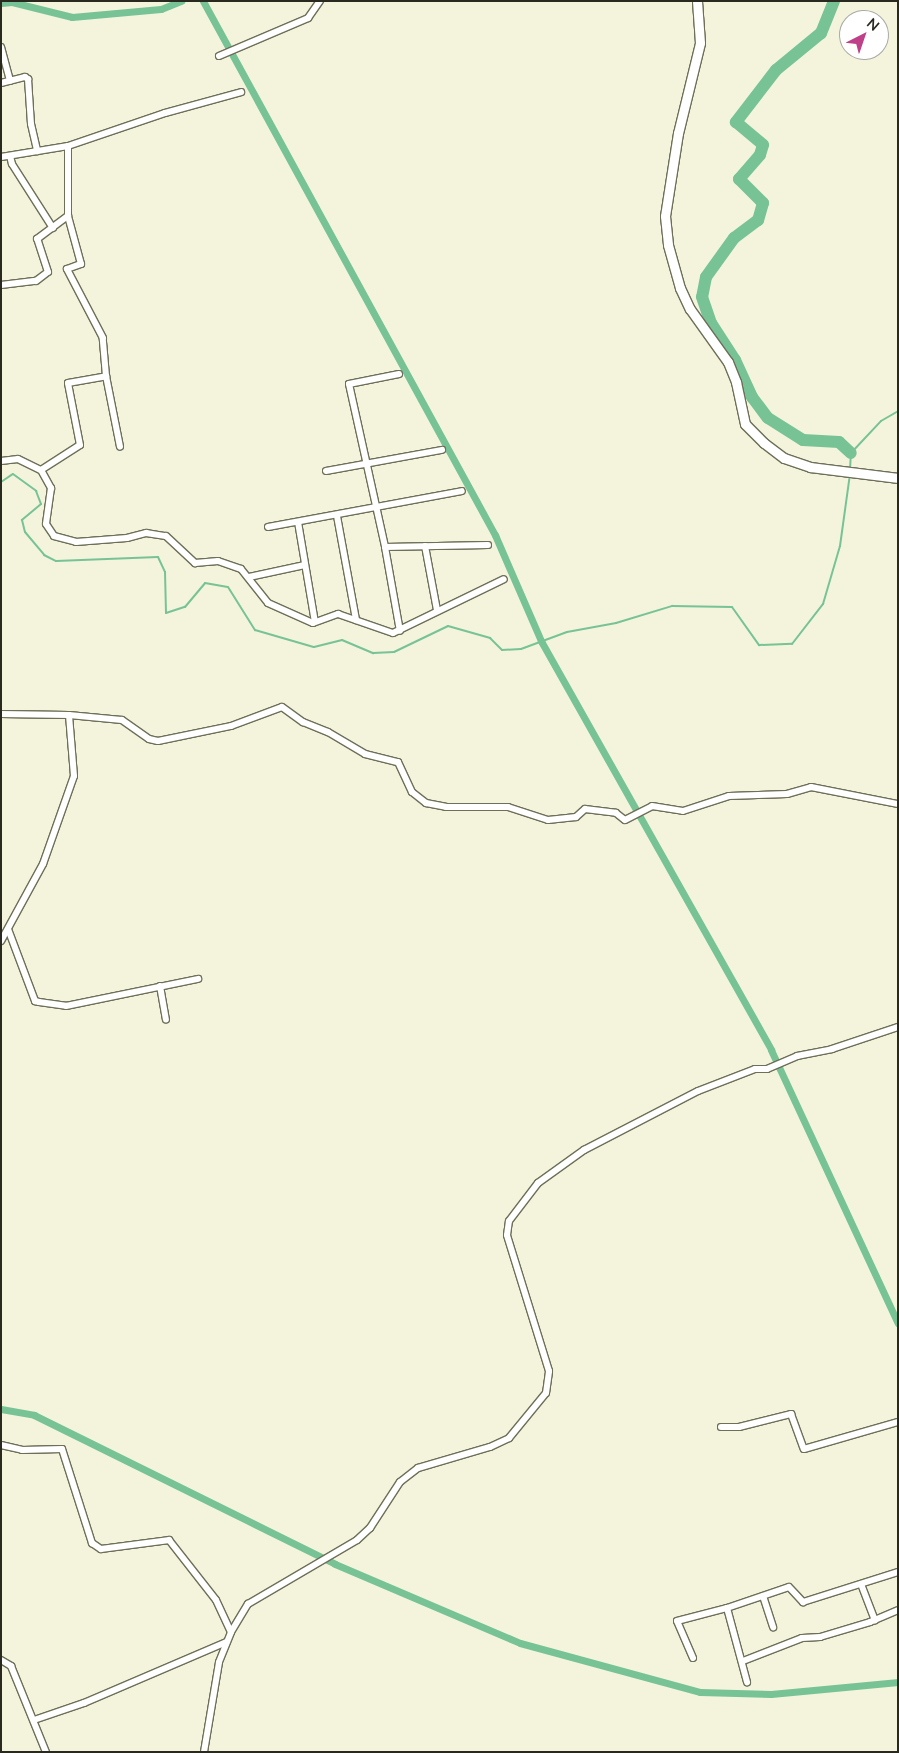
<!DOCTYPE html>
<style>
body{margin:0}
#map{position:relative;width:899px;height:1753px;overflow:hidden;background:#f4f4dc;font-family:Lato,sans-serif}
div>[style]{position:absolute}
.stream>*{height:2px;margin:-1px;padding:0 1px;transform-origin:1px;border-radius:1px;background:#77c395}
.canal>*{height:7px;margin:-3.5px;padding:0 3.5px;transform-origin:3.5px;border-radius:3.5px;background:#77c395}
.river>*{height:12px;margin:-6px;padding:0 6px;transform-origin:6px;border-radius:6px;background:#77c395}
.roads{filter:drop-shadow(1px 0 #6e6f59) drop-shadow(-1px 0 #6e6f59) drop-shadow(0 1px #6e6f59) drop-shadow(0 -1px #6e6f59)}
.minor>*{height:6px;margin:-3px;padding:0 3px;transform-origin:3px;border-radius:3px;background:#fff}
.tertiary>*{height:9px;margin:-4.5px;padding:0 4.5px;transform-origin:4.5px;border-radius:4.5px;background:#fff}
span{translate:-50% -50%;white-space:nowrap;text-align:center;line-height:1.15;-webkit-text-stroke:4.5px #fff;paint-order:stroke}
.frame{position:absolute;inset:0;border:2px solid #292920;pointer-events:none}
.north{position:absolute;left:839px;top:10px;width:50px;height:50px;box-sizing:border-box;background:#fff;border:1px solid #a9a9a6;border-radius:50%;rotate:41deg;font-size:14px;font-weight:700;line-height:20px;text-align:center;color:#292920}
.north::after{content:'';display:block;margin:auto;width:18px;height:22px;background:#bf3f89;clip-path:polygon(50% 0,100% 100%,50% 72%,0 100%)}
</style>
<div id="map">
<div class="stream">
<div style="left:850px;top:470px;width:17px;rotate:-87deg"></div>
<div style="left:851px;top:453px;width:44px;rotate:-46.8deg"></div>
<div style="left:881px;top:421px;width:20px;rotate:-30deg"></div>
<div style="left:1px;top:482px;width:14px;rotate:-34deg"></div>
<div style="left:13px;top:474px;width:29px;rotate:36deg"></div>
<div style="left:36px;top:491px;width:14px;rotate:69deg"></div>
<div style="left:41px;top:504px;width:25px;rotate:140deg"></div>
<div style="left:22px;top:520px;width:12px;rotate:76deg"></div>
<div style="left:25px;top:532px;width:30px;rotate:50deg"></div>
<div style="left:44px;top:555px;width:13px;rotate:27deg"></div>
<div style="left:56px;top:561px;width:102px;rotate:-2.2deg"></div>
<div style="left:158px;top:557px;width:17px;rotate:65deg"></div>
<div style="left:165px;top:572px;width:41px;rotate:88.6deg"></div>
<div style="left:166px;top:613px;width:20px;rotate:-18deg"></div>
<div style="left:185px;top:607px;width:31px;rotate:-50deg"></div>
<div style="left:205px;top:583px;width:23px;rotate:10deg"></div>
<div style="left:228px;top:587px;width:51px;rotate:57.9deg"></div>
<div style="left:255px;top:630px;width:61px;rotate:16.1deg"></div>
<div style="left:314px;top:647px;width:29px;rotate:-14deg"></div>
<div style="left:342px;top:640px;width:34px;rotate:23deg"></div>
<div style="left:373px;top:653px;width:21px;rotate:-3deg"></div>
<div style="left:394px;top:652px;width:60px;rotate:-25.7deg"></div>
<div style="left:448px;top:626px;width:44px;rotate:15.9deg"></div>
<div style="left:490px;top:638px;width:17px;rotate:45deg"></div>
<div style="left:502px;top:650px;width:19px;rotate:-3deg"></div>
<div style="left:521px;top:649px;width:49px;rotate:-20.3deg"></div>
<div style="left:567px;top:632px;width:50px;rotate:-10.4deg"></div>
<div style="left:616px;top:623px;width:59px;rotate:-16.9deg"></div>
<div style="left:672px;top:606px;width:60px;rotate:1deg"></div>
<div style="left:732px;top:607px;width:47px;rotate:54.6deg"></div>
<div style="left:759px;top:645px;width:33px;rotate:-2deg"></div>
<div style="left:792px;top:644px;width:51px;rotate:-52.2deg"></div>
<div style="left:823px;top:604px;width:60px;rotate:-73.7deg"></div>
<div style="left:840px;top:546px;width:73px;rotate:-82.1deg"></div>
</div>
<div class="canal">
<div style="left:203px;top:1px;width:609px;rotate:61.33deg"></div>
<div style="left:495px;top:535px;width:116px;rotate:66.5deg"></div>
<div style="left:541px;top:641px;width:469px;rotate:60.6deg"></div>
<div style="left:771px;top:1050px;width:301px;rotate:65.1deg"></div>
<div style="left:1px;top:3px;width:11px;rotate:-5deg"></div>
<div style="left:12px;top:2px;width:62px;rotate:14deg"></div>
<div style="left:72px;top:17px;width:89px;rotate:-5.1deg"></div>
<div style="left:161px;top:9px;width:22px;rotate:-22deg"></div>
<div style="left:1px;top:1409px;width:34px;rotate:10deg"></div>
<div style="left:34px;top:1415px;width:336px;rotate:26.3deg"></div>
<div style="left:335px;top:1564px;width:201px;rotate:23.1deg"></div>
<div style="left:520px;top:1643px;width:187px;rotate:15.2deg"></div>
<div style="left:700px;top:1692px;width:71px;rotate:1.6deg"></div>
<div style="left:771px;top:1694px;width:128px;rotate:-5.4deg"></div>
</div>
<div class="river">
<div style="left:834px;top:1px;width:35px;rotate:112deg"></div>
<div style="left:821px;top:33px;width:58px;rotate:140.6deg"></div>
<div style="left:776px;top:70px;width:66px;rotate:127.6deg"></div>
<div style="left:736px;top:122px;width:35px;rotate:40deg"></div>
<div style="left:763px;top:145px;width:10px;rotate:107deg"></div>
<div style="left:760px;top:155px;width:32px;rotate:131deg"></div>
<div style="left:739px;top:179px;width:34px;rotate:45deg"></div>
<div style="left:763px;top:203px;width:18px;rotate:106deg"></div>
<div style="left:758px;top:220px;width:30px;rotate:143deg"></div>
<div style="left:734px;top:238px;width:48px;rotate:125.7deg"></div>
<div style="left:706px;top:277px;width:20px;rotate:101deg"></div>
<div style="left:702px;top:297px;width:28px;rotate:71deg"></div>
<div style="left:711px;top:323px;width:44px;rotate:57deg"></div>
<div style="left:735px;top:360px;width:41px;rotate:65.3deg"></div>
<div style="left:752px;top:397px;width:26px;rotate:53deg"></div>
<div style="left:768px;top:418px;width:41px;rotate:32.2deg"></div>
<div style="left:803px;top:440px;width:36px;rotate:3deg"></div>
<div style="left:839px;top:442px;width:16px;rotate:43deg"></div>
</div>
<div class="roads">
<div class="minor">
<div style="left:1px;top:47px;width:35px;rotate:75deg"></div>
<div style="left:219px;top:56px;width:97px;rotate:-23.1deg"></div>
<div style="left:308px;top:18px;width:21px;rotate:-55deg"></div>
<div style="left:1px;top:83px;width:25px;rotate:-14deg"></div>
<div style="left:25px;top:77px;width:4px;rotate:34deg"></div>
<div style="left:28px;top:79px;width:45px;rotate:86.2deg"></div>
<div style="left:31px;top:124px;width:28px;rotate:77deg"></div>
<div style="left:10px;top:156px;width:8px;rotate:76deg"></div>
<div style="left:12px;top:164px;width:76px;rotate:57.4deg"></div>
<div style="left:1px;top:157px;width:68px;rotate:-9.3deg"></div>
<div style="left:68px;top:146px;width:102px;rotate:-18.8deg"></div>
<div style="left:165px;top:113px;width:79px;rotate:-15.4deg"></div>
<div style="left:1px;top:285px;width:35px;rotate:-7deg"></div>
<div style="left:36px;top:281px;width:15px;rotate:-37deg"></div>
<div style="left:48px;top:272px;width:35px;rotate:-108deg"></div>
<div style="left:37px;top:239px;width:39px;rotate:-37deg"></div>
<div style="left:68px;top:216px;width:70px;rotate:-90deg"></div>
<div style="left:399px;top:374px;width:51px;rotate:168.7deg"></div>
<div style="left:349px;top:384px;width:167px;rotate:77.5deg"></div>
<div style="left:385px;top:547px;width:85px;rotate:79.9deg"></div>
<div style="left:106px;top:376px;width:72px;rotate:78.8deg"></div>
<div style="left:1px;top:461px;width:17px;rotate:-7deg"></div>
<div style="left:18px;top:459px;width:25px;rotate:26deg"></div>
<div style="left:41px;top:470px;width:46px;rotate:-32.7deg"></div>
<div style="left:80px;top:445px;width:63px;rotate:-101deg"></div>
<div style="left:68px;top:383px;width:39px;rotate:-10deg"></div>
<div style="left:106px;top:376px;width:38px;rotate:-95deg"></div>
<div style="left:103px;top:338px;width:78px;rotate:-117.6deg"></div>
<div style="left:67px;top:269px;width:15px;rotate:-20deg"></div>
<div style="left:81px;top:264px;width:50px;rotate:-105.2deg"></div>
<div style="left:41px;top:470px;width:21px;rotate:61deg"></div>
<div style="left:51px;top:488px;width:36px;rotate:98deg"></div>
<div style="left:46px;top:524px;width:14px;rotate:56deg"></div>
<div style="left:54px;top:536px;width:23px;rotate:15deg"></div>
<div style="left:76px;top:542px;width:51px;rotate:-4.5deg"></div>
<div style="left:127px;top:538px;width:20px;rotate:-15deg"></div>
<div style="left:146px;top:533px;width:20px;rotate:9deg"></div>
<div style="left:166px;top:536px;width:40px;rotate:43deg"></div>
<div style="left:195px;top:563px;width:23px;rotate:-5deg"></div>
<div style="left:218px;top:561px;width:24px;rotate:19deg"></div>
<div style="left:241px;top:569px;width:43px;rotate:51.5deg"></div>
<div style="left:268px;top:603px;width:49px;rotate:24deg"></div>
<div style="left:313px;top:623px;width:27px;rotate:-20deg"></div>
<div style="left:338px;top:614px;width:58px;rotate:19.1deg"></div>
<div style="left:393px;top:633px;width:123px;rotate:-25.9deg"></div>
<div style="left:326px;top:471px;width:118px;rotate:-10.3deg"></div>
<div style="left:337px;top:516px;width:106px;rotate:79.6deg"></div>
<div style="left:298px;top:522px;width:101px;rotate:80.4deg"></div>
<div style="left:268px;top:527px;width:197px;rotate:-10.5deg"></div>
<div style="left:425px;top:546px;width:65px;rotate:79.4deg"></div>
<div style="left:385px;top:547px;width:103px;rotate:-1.1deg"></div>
<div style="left:249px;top:577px;width:57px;rotate:-12.1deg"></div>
<div style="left:1px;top:714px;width:68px;rotate:0.8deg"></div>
<div style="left:69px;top:715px;width:53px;rotate:5.4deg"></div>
<div style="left:122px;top:720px;width:33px;rotate:35deg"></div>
<div style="left:149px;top:739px;width:9px;rotate:13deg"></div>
<div style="left:158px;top:741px;width:75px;rotate:-11.6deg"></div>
<div style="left:231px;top:726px;width:54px;rotate:-20.4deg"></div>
<div style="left:282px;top:707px;width:26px;rotate:36deg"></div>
<div style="left:303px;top:722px;width:27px;rotate:22deg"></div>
<div style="left:328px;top:732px;width:43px;rotate:30.7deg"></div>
<div style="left:365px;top:754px;width:34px;rotate:14deg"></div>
<div style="left:398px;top:762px;width:33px;rotate:65deg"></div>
<div style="left:412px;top:792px;width:18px;rotate:38deg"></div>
<div style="left:426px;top:803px;width:20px;rotate:11deg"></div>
<div style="left:446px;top:807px;width:62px"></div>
<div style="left:508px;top:807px;width:42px;rotate:18deg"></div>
<div style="left:548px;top:820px;width:28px;rotate:-6deg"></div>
<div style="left:576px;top:817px;width:12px;rotate:-42deg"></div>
<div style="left:585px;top:809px;width:31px;rotate:7deg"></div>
<div style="left:616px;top:813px;width:11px;rotate:38deg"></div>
<div style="left:625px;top:820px;width:30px;rotate:-27deg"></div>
<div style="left:652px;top:806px;width:31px;rotate:9deg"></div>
<div style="left:683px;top:811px;width:48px;rotate:-18.1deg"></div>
<div style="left:729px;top:796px;width:58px;rotate:-2deg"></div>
<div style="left:787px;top:794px;width:25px;rotate:-16deg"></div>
<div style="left:811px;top:787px;width:89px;rotate:11.1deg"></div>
<div style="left:8px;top:929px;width:77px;rotate:69.4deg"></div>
<div style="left:35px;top:1001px;width:4px;rotate:14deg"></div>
<div style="left:39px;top:1002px;width:27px;rotate:8deg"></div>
<div style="left:66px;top:1006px;width:135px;rotate:-11.6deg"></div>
<div style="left:1px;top:941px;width:88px;rotate:-61.4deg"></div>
<div style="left:43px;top:864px;width:93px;rotate:-70.6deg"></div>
<div style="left:74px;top:776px;width:61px;rotate:-94.7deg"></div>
<div style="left:160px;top:986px;width:34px;rotate:80deg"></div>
<div style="left:721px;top:1427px;width:18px"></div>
<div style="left:739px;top:1427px;width:54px;rotate:-14deg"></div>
<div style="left:791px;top:1414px;width:37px;rotate:70deg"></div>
<div style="left:804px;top:1449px;width:98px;rotate:-16deg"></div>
<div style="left:1px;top:1445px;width:22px;rotate:13deg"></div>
<div style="left:22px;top:1450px;width:40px;rotate:-1.4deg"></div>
<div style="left:62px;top:1449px;width:99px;rotate:72.3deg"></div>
<div style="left:92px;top:1543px;width:11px;rotate:34deg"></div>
<div style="left:101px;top:1549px;width:69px;rotate:-7.5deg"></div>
<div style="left:169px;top:1540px;width:76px;rotate:51.9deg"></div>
<div style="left:216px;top:1600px;width:35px;rotate:65deg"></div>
<div style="left:861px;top:1584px;width:39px;rotate:69deg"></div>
<div style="left:763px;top:1596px;width:33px;rotate:72deg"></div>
<div style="left:727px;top:1608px;width:77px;rotate:74.9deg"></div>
<div style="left:693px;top:1658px;width:40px;rotate:-113.4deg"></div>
<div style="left:677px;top:1621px;width:52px;rotate:-14.6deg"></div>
<div style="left:727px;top:1608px;width:65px;rotate:-18.7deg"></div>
<div style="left:789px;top:1587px;width:21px;rotate:47deg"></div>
<div style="left:803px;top:1602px;width:100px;rotate:-17.5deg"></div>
<div style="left:1px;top:1660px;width:12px;rotate:31deg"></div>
<div style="left:11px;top:1666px;width:93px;rotate:67.9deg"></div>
<div style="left:743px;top:1661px;width:63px;rotate:-21.3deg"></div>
<div style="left:802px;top:1638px;width:18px;rotate:-3deg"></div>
<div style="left:820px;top:1637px;width:52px;rotate:-16.7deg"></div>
<div style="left:870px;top:1622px;width:30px;rotate:-23deg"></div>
<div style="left:34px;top:1720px;width:53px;rotate:-18.8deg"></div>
<div style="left:84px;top:1703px;width:155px;rotate:-23.2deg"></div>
<div style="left:204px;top:1752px;width:91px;rotate:-80.5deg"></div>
<div style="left:219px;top:1662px;width:32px;rotate:-68deg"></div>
<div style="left:231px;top:1632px;width:33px;rotate:-59deg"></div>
<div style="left:248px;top:1604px;width:126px;rotate:-30.4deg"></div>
<div style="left:357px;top:1540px;width:18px;rotate:-43deg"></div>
<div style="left:370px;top:1528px;width:55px;rotate:-56.9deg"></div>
<div style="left:400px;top:1482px;width:23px;rotate:-38deg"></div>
<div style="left:418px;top:1468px;width:75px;rotate:-16.3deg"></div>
<div style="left:490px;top:1447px;width:21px;rotate:-25deg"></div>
<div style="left:509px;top:1438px;width:58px;rotate:-50.6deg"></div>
<div style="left:546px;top:1393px;width:22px;rotate:-82deg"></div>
<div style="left:549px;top:1371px;width:142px;rotate:-107.2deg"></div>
<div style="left:507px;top:1235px;width:14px;rotate:-82deg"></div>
<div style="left:509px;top:1221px;width:48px;rotate:-52.7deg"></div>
<div style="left:538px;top:1183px;width:57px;rotate:-35.7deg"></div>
<div style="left:584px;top:1150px;width:128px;rotate:-27.4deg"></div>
<div style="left:698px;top:1091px;width:61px;rotate:-21.1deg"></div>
<div style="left:755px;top:1069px;width:12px"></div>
<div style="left:767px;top:1069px;width:33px;rotate:-23deg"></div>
<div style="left:797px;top:1056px;width:36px;rotate:-11deg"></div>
<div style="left:832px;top:1049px;width:70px;rotate:-18.4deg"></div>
</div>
<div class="tertiary">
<div style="left:697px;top:1px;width:42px;rotate:85.9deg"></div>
<div style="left:700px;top:43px;width:93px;rotate:103.7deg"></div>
<div style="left:678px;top:133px;width:84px;rotate:98.9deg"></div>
<div style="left:665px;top:216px;width:29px;rotate:84deg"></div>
<div style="left:668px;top:245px;width:45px;rotate:74.4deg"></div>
<div style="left:680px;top:288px;width:23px;rotate:65deg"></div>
<div style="left:690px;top:309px;width:65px;rotate:54.4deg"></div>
<div style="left:728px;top:362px;width:22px;rotate:68deg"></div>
<div style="left:736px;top:382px;width:43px;rotate:77.9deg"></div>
<div style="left:745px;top:424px;width:27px;rotate:45deg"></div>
<div style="left:764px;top:443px;width:25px;rotate:37deg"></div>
<div style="left:784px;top:458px;width:28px;rotate:19deg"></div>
<div style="left:810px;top:467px;width:89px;rotate:7.1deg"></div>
</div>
</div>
<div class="frame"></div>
<div class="north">N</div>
</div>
